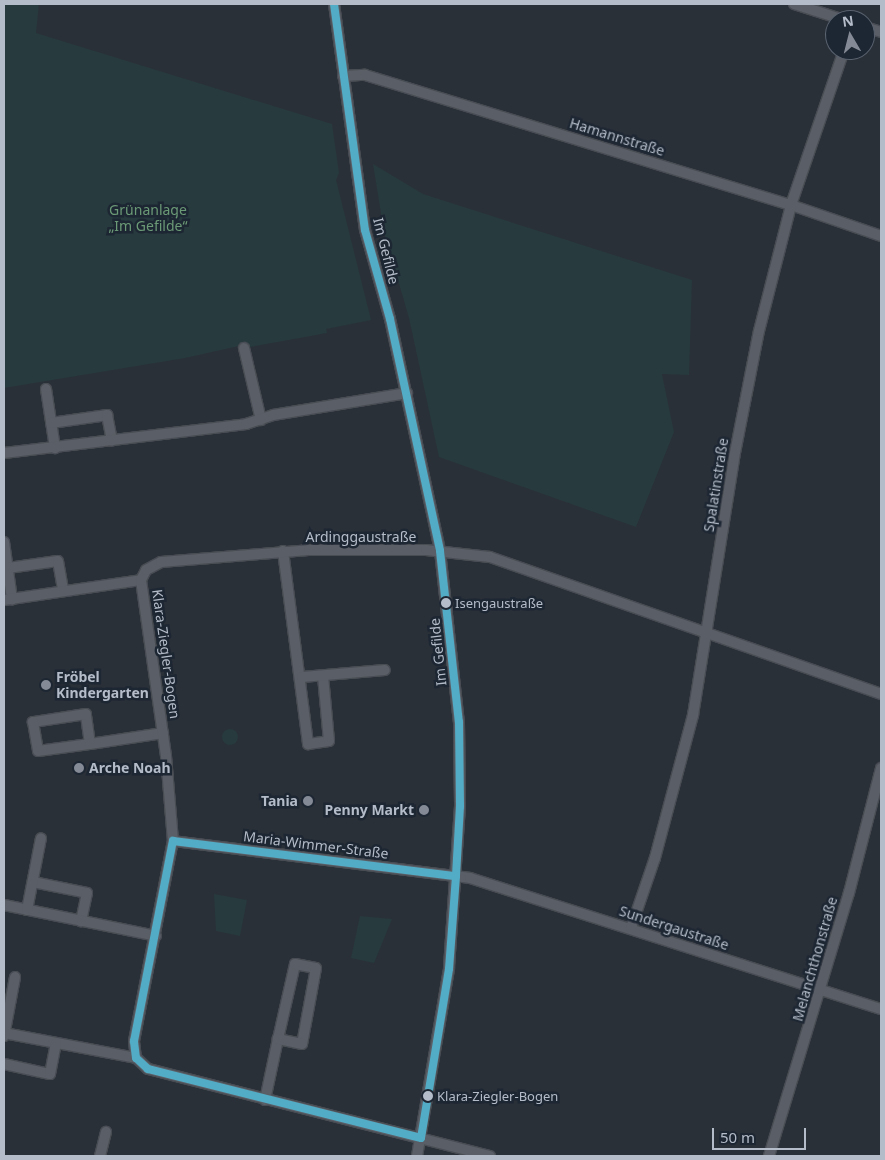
<!DOCTYPE html>
<meta charset="utf-8">
<style>
body{margin:0}
#map{position:relative;width:885px;height:1160px;overflow:hidden;background:#2a3038;font-family:"Noto Sans",sans-serif}
div>[style]{position:absolute}
.green>*{inset:0;background:#273a3e}
.round{border-radius:50%}
.roads{filter:drop-shadow(1px 0 #484c53) drop-shadow(-1px 0 #484c53) drop-shadow(0 1px #484c53) drop-shadow(0 -1px #484c53)}
.street>*{height:10px;margin:-5px;padding:0 5px;transform-origin:5px;border-radius:5px;background:#5a5e66}
.bus-1>*{height:8px;margin:-4px;padding:0 4px;transform-origin:4px;border-radius:4px;background:#53acc5}
.dots>*{width:14px;height:14px;translate:-50% -50%;box-sizing:border-box;border:2px solid #1d2633;border-radius:50%}
span{translate:-50% -50%;white-space:nowrap;text-align:center;line-height:1.15;-webkit-text-stroke:5px #1d2633;paint-order:stroke}
.bus-label{font-size:13px;color:#b4bcc9}
.left{translate:0 -50%;text-align:left}
.street-label{font-size:14px;color:#b4bcc9}
.park-label{font-size:14px;color:#6b9a76}
.poi-label{font-size:14px;color:#b4bcc9;font-weight:700}
.right{translate:-100% -50%;text-align:right}
.frame{position:absolute;inset:0;border:5px solid #b4bcc9;pointer-events:none}
.north{position:absolute;left:825px;top:10px;width:50px;height:50px;box-sizing:border-box;background:#1d2633;border:1px solid #59626f;border-radius:50%;rotate:352deg;font-size:14px;font-weight:700;line-height:20px;text-align:center;color:#b4bcc9}
.north::after{content:'';display:block;margin:auto;width:18px;height:22px;background:#848b96;clip-path:polygon(50% 0,100% 100%,50% 72%,0 100%)}
.scale{position:absolute;left:712px;top:1128px;width:94px;height:22px;box-sizing:border-box;border:2px solid #b4bcc9;border-top:0;padding-left:6px;font-size:15px;line-height:18px;white-space:nowrap;color:#b4bcc9;-webkit-text-stroke:4px #1d2633;paint-order:stroke}
</style>
<div id="map">
<div class="green">
<div style="clip-path:polygon(4px 4px,39px 4px,36px 33px,332px 124px,339px 173px,336px 180px,371px 320px,326px 329px,327px 333px,250px 347px,248px 344px,185px 358px,4px 388px)"></div>
<div style="clip-path:polygon(373px 164px,423px 194px,692px 280px,689px 375px,662px 374px,674px 432px,636px 527px,439px 457px,409px 318px,384px 232px)"></div>
<div class="round" style="left:222px;top:729px;width:16px;height:16px"></div>
<div style="clip-path:polygon(214px 894px,247px 900px,240px 936px,216px 931px)"></div>
<div style="clip-path:polygon(360px 916px,392px 919px,374px 963px,351px 958px)"></div>
</div>
<div class="roads">
<div class="street">
<div style="left:334px;top:4px;width:228px;rotate:82.2deg"></div>
<div style="left:365px;top:230px;width:92px;rotate:74.3deg"></div>
<div style="left:390px;top:319px;width:237px;rotate:77.8deg"></div>
<div style="left:440px;top:551px;width:172px;rotate:83.7deg"></div>
<div style="left:459px;top:722px;width:84px;rotate:89.3deg"></div>
<div style="left:460px;top:806px;width:163px;rotate:93.9deg"></div>
<div style="left:449px;top:969px;width:190px;rotate:99.7deg"></div>
<div style="left:794px;top:4px;width:52px;rotate:17.7deg"></div>
<div style="left:865px;top:27px;width:17px;rotate:17deg"></div>
<div style="left:343px;top:76px;width:22px;rotate:-3deg"></div>
<div style="left:365px;top:75px;width:445px;rotate:17deg"></div>
<div style="left:791px;top:205px;width:95px;rotate:19deg"></div>
<div style="left:244px;top:348px;width:74px;rotate:76.7deg"></div>
<div style="left:46px;top:389px;width:60px;rotate:81.3deg"></div>
<div style="left:51px;top:423px;width:57px;rotate:-8.1deg"></div>
<div style="left:107px;top:415px;width:26px;rotate:79deg"></div>
<div style="left:4px;top:453px;width:244px;rotate:-6.8deg"></div>
<div style="left:246px;top:424px;width:28px;rotate:-18deg"></div>
<div style="left:273px;top:415px;width:136px;rotate:-9.3deg"></div>
<div style="left:4px;top:542px;width:58px;rotate:82deg"></div>
<div style="left:283px;top:551px;width:195px;rotate:82.6deg"></div>
<div style="left:308px;top:744px;width:21px;rotate:-8deg"></div>
<div style="left:329px;top:741px;width:65px;rotate:-95.3deg"></div>
<div style="left:8px;top:568px;width:50px;rotate:-8deg"></div>
<div style="left:58px;top:561px;width:29px;rotate:80deg"></div>
<div style="left:4px;top:600px;width:138px;rotate:-8.3deg"></div>
<div style="left:302px;top:677px;width:83px;rotate:-4.8deg"></div>
<div style="left:90px;top:744px;width:30px;rotate:-98deg"></div>
<div style="left:86px;top:714px;width:54px;rotate:171.4deg"></div>
<div style="left:33px;top:722px;width:29px;rotate:80deg"></div>
<div style="left:38px;top:751px;width:52px;rotate:-7.7deg"></div>
<div style="left:90px;top:744px;width:74px;rotate:-8.6deg"></div>
<div style="left:173px;top:841px;width:299px;rotate:7.1deg"></div>
<div style="left:470px;top:878px;width:431px;rotate:17.7deg"></div>
<div style="left:33px;top:882px;width:55px;rotate:11.5deg"></div>
<div style="left:87px;top:893px;width:29px;rotate:102deg"></div>
<div style="left:4px;top:905px;width:155px;rotate:11.5deg"></div>
<div style="left:27px;top:910px;width:73px;rotate:-79deg"></div>
<div style="left:631px;top:928px;width:74px;rotate:-71.1deg"></div>
<div style="left:655px;top:858px;width:148px;rotate:-75.1deg"></div>
<div style="left:693px;top:715px;width:260px;rotate:-80.9deg"></div>
<div style="left:734px;top:458px;width:129px;rotate:-78.9deg"></div>
<div style="left:759px;top:331px;width:130px;rotate:-75.7deg"></div>
<div style="left:791px;top:205px;width:164px;rotate:-71.1deg"></div>
<div style="left:4px;top:1033px;width:134px;rotate:10.7deg"></div>
<div style="left:4px;top:1036px;width:60px;rotate:-79.4deg"></div>
<div style="left:4px;top:1064px;width:47px;rotate:12.3deg"></div>
<div style="left:50px;top:1074px;width:31px;rotate:-79deg"></div>
<div style="left:265px;top:1100px;width:62px;rotate:-78deg"></div>
<div style="left:278px;top:1039px;width:77px;rotate:-77.2deg"></div>
<div style="left:295px;top:964px;width:21px;rotate:11deg"></div>
<div style="left:316px;top:968px;width:77px;rotate:100.4deg"></div>
<div style="left:302px;top:1044px;width:25px;rotate:-168deg"></div>
<div style="left:100px;top:1156px;width:25px;rotate:-76deg"></div>
<div style="left:490px;top:1156px;width:353px;rotate:-165.7deg"></div>
<div style="left:148px;top:1069px;width:16px;rotate:-137deg"></div>
<div style="left:136px;top:1058px;width:17px;rotate:-97deg"></div>
<div style="left:134px;top:1041px;width:204px;rotate:-79deg"></div>
<div style="left:173px;top:841px;width:85px;rotate:-94.7deg"></div>
<div style="left:166px;top:756px;width:178px;rotate:-98.1deg"></div>
<div style="left:141px;top:580px;width:11px;rotate:-63deg"></div>
<div style="left:146px;top:570px;width:17px;rotate:-28deg"></div>
<div style="left:161px;top:562px;width:148px;rotate:-4.6deg"></div>
<div style="left:309px;top:550px;width:117px"></div>
<div style="left:426px;top:550px;width:64px;rotate:6.2deg"></div>
<div style="left:490px;top:557px;width:414px;rotate:19.3deg"></div>
<div style="left:769px;top:1156px;width:275px;rotate:-73.1deg"></div>
<div style="left:849px;top:893px;width:129px;rotate:-75.6deg"></div>
</div>
</div>
<div class="bus-1">
<div style="left:334px;top:4px;width:228px;rotate:82.2deg"></div>
<div style="left:365px;top:230px;width:92px;rotate:74.3deg"></div>
<div style="left:390px;top:319px;width:237px;rotate:77.8deg"></div>
<div style="left:440px;top:551px;width:172px;rotate:83.7deg"></div>
<div style="left:459px;top:722px;width:84px;rotate:89.3deg"></div>
<div style="left:460px;top:806px;width:70px;rotate:93.3deg"></div>
<div style="left:173px;top:841px;width:285px;rotate:7.1deg"></div>
<div style="left:456px;top:876px;width:93px;rotate:94.3deg"></div>
<div style="left:449px;top:969px;width:171px;rotate:99.4deg"></div>
<div style="left:421px;top:1138px;width:282px;rotate:-165.8deg"></div>
<div style="left:148px;top:1069px;width:16px;rotate:-137deg"></div>
<div style="left:136px;top:1058px;width:17px;rotate:-97deg"></div>
<div style="left:134px;top:1041px;width:204px;rotate:-79deg"></div>
</div>
<div class="dots">
<div style="left:446px;top:603px;background:#b4bcc9"></div>
<div style="left:46px;top:685px;background:#848b96"></div>
<div style="left:79px;top:768px;background:#848b96"></div>
<div style="left:308px;top:801px;background:#848b96"></div>
<div style="left:424px;top:810px;background:#848b96"></div>
<div style="left:428px;top:1096px;background:#b4bcc9"></div>
</div>
<div class="bus-label">
<span class="left" style="left:455px;top:603px">Isengaustraße</span>
<span class="left" style="left:437px;top:1096px">Klara-Ziegler-Bogen</span>
</div>
<div class="street-label">
<span style="left:617px;top:137px;rotate:17deg">Hamannstraße</span>
<span style="left:386px;top:251px;rotate:76deg">Im Gefilde</span>
<span style="left:716px;top:485px;rotate:-81deg">Spalatinstraße</span>
<span style="left:361px;top:537px">Ardinggaustraße</span>
<span style="left:438px;top:652px;rotate:-96deg">Im Gefilde</span>
<span style="left:166px;top:654px;rotate:82deg">Klara-Ziegler-Bogen</span>
<span style="left:316px;top:845px;rotate:7deg">Maria-Wimmer-Straße</span>
<span style="left:674px;top:928px;rotate:18deg">Sundergaustraße</span>
<span style="left:815px;top:959px;rotate:-74deg">Melanchthonstraße</span>
</div>
<div class="park-label">
<span style="left:148px;top:218px">Grünanlage<br>„Im Gefilde“</span>
</div>
<div class="poi-label">
<span class="left" style="left:56px;top:685px">Fröbel<br>Kindergarten</span>
<span class="left" style="left:89px;top:768px">Arche Noah</span>
<span class="right" style="left:298px;top:801px">Tania</span>
<span class="right" style="left:414px;top:810px">Penny Markt</span>
</div>
<div class="frame"></div>
<div class="north">N</div>
<div class="scale">50 m</div>
</div>
